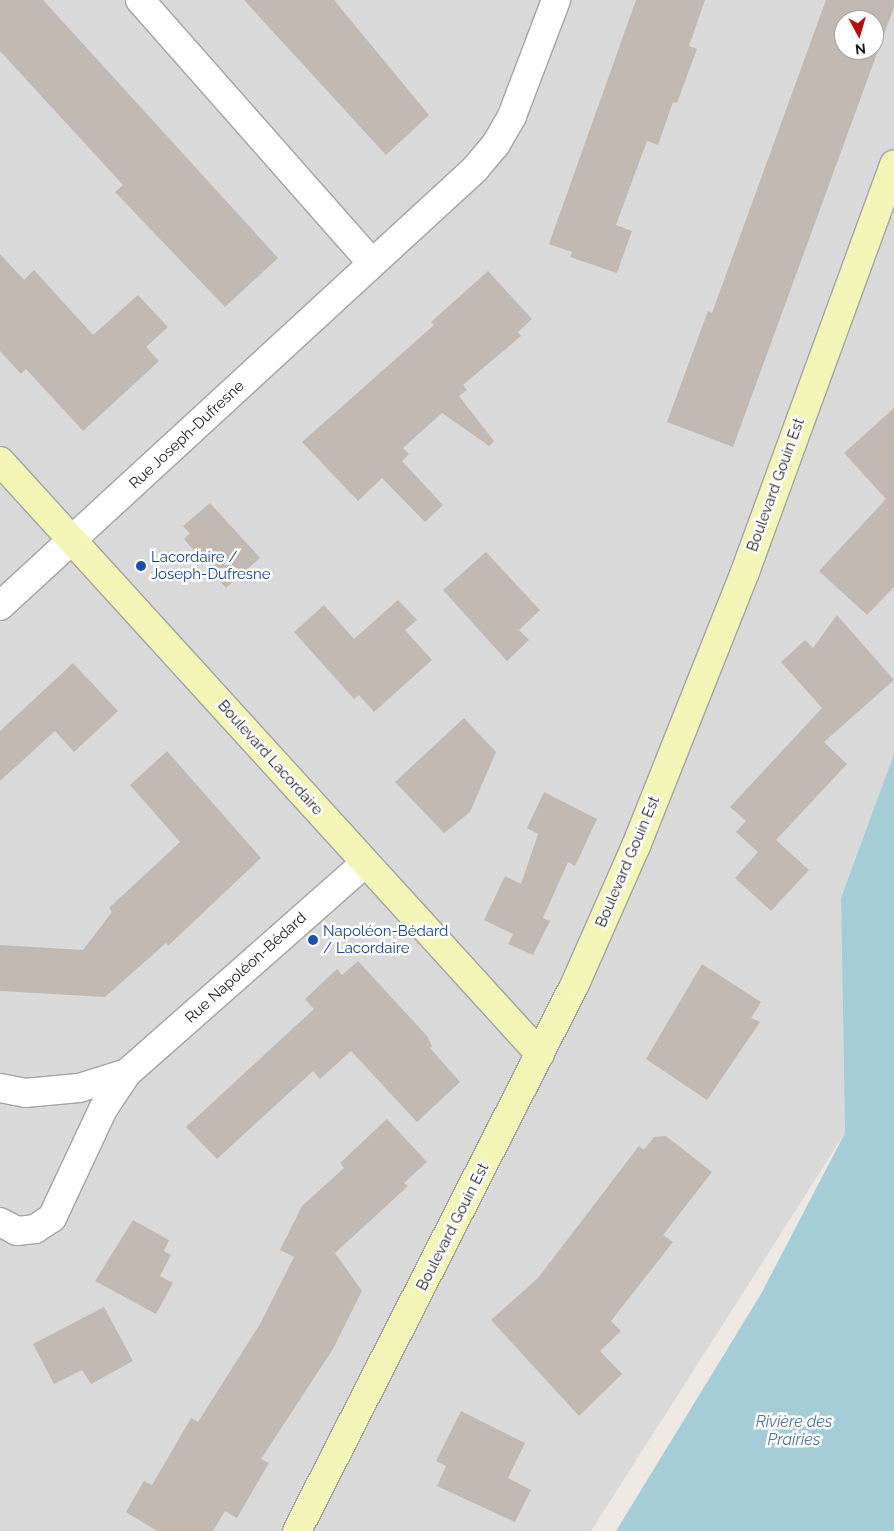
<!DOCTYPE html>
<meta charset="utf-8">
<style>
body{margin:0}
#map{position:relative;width:894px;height:1531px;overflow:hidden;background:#ede9e2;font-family:Raleway,sans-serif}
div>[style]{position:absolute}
.residential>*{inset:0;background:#dad9d9}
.water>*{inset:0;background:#a4cdd8}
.building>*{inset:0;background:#c1b8b2}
.roads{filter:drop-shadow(1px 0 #a3a3a3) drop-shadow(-1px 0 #a3a3a3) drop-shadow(0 1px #a3a3a3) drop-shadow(0 -1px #a3a3a3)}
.street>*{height:28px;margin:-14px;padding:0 14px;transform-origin:14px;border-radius:14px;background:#fff}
.secondary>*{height:28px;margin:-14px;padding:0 14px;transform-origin:14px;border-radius:14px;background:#f3f5b7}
.dots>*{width:14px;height:14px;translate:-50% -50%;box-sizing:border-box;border:2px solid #fff;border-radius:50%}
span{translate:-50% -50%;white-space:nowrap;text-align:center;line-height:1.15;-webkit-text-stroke:5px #fff;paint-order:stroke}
.street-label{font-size:15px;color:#1c1c1c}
.transit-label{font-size:15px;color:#164399}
.left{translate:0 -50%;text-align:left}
.water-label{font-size:16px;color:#4b769e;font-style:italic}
.north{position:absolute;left:834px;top:10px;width:50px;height:50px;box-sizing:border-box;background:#fff;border:1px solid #a4a4a4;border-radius:50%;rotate:174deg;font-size:14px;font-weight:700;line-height:20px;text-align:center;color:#1c1c1c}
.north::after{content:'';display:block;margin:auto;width:18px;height:22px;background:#bc0b0e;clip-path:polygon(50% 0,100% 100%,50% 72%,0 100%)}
</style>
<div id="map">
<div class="residential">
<div style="clip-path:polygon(evenodd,0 0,894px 0,894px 757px,841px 898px,845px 1133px,591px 1531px,0 1531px,0 0,844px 20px,874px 20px,874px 50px,844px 50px,844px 20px)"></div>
</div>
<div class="water">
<div style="clip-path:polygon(894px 754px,894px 1531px,616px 1531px,761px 1294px,845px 1133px,841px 898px)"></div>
</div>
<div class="building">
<div style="clip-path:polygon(0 0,43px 0,278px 258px,225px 307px,115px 192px,123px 185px,0 51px)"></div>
<div style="clip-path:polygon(244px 0,334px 0,429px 115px,386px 155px)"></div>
<div style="clip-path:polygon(636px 0,705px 0,689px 46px,697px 49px,677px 103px,673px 102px,658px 145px,647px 141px,616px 225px,632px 231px,617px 273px,570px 257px,572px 252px,549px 244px)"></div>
<div style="clip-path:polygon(evenodd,826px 0,894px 0,894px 7px,733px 447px,667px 422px,708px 311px,712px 313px,826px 0,844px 20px,874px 20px,874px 50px,844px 50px,844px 20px)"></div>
<div style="clip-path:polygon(0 254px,24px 280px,34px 270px,93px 335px,138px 295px,168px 327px,146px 347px,159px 361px,83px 431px,26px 369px,21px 374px,0 351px)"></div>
<div style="clip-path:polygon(488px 271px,532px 319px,518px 332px,521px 336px,463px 385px,467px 390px,459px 396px,494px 441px,489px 446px,442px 413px,403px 448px,409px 454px,402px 461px,443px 505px,425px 522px,382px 478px,358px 501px,302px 442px,434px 325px,431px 322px)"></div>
<div style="clip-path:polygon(894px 408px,894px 587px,867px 615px,819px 571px,886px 499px,844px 453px)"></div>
<div style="clip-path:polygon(210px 503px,260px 558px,226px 588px,184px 539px,190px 533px,183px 526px)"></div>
<div style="clip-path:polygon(486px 552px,540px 610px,519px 630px,529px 640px,507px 661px,443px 590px)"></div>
<div style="clip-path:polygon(398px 600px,417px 620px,405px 630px,432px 660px,374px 712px,359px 695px,354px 699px,294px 632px,324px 605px,354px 639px)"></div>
<div style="clip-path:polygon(837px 615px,894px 680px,824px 742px,847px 764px,776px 840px,809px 870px,771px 911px,735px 878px,758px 852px,736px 832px,746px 821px,730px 807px,822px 708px,781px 662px,805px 640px,813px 648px)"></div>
<div style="clip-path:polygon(73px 663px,118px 711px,74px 752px,55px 731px,0 781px,0 731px)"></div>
<div style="clip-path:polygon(464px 718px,496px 752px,470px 812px,444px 833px,395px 782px)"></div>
<div style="clip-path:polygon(167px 751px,261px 858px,168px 946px,166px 943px,105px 997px,0 991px,0 945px,83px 950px,112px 912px,109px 908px,180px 842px,130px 785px)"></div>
<div style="clip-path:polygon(544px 792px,597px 819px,575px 866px,568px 862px,543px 918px,550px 921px,533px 955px,508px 944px,513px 934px,484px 920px,505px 876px,521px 884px,538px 834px,527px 828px)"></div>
<div style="clip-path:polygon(358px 961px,427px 1036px,432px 1046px,430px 1048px,460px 1082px,417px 1122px,351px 1051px,320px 1079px,313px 1071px,217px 1159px,186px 1127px,314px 1009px,305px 999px,337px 969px,342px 975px)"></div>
<div style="clip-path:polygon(702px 964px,761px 1002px,751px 1018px,760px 1022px,707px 1100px,646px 1059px)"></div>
<div style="clip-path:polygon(387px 1119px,427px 1162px,404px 1183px,408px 1186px,335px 1253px,362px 1291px,333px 1349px,261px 1459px,269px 1463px,237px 1518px,225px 1511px,213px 1531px,157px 1531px,126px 1512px,144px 1481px,152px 1485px,191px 1418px,198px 1422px,260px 1324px,294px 1257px,280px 1250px,302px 1206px,344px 1168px,340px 1163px)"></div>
<div style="clip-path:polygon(666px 1136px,712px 1172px,663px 1235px,673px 1242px,611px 1321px,621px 1331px,600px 1351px,622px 1374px,579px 1416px,491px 1320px,538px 1278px,639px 1146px,644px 1150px,654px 1137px)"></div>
<div style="clip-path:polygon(133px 1220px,169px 1240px,164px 1251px,171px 1255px,160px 1276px,173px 1283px,156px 1314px,95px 1281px)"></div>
<div style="clip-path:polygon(104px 1307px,133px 1361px,91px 1384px,82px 1370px,54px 1384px,33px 1344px)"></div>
<div style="clip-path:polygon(461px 1411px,525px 1443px,508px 1478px,531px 1490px,515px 1522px,437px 1486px,446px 1466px,436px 1461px)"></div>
</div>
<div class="roads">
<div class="street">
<div style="left:140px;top:0;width:351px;rotate:48.6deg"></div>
<div style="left:0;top:606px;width:645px;rotate:-42.61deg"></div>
<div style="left:475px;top:169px;width:33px;rotate:-50deg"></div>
<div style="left:496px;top:144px;width:32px;rotate:-60deg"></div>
<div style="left:512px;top:116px;width:124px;rotate:-69.2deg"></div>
<div style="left:0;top:1088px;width:25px;rotate:11deg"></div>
<div style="left:25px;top:1093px;width:54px;rotate:-5.3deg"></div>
<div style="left:79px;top:1088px;width:50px;rotate:-17.4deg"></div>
<div style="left:0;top:1222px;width:19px;rotate:28deg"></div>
<div style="left:17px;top:1231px;width:18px;rotate:-6deg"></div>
<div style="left:35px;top:1229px;width:20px;rotate:-33deg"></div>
<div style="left:52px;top:1218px;width:120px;rotate:-64.9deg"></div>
<div style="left:103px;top:1109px;width:43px;rotate:-56.3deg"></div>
<div style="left:127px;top:1073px;width:317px;rotate:-41.4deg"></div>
</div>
<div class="secondary">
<div style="left:0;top:461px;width:802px;rotate:47.68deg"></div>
<div style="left:297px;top:1531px;width:614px;rotate:-63.06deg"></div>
<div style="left:575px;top:984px;width:151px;rotate:-66.2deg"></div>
<div style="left:636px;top:846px;width:295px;rotate:-68.3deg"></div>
<div style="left:745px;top:572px;width:434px;rotate:-69.9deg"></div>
</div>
</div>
<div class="dots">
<div style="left:141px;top:566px;background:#1a4fb4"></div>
<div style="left:313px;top:940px;background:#1a4fb4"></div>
</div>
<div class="street-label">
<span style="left:187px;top:435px;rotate:-43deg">Rue Joseph-Dufresne</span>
<span style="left:776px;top:485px;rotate:-70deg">Boulevard Gouin Est</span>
<span style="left:270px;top:758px;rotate:48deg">Boulevard Lacordaire</span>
<span style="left:628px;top:862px;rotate:-67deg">Boulevard Gouin Est</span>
<span style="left:246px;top:968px;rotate:-42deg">Rue Napoléon-Bédard</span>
<span style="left:453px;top:1227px;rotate:-63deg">Boulevard Gouin Est</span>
</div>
<div class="transit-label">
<span class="left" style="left:151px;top:566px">Lacordaire /<br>Joseph-Dufresne</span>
<span class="left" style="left:323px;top:940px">Napoléon-Bédard<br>/ Lacordaire</span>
</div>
<div class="water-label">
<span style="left:794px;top:1431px">Rivière des<br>Prairies</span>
</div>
<div class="north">N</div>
</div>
